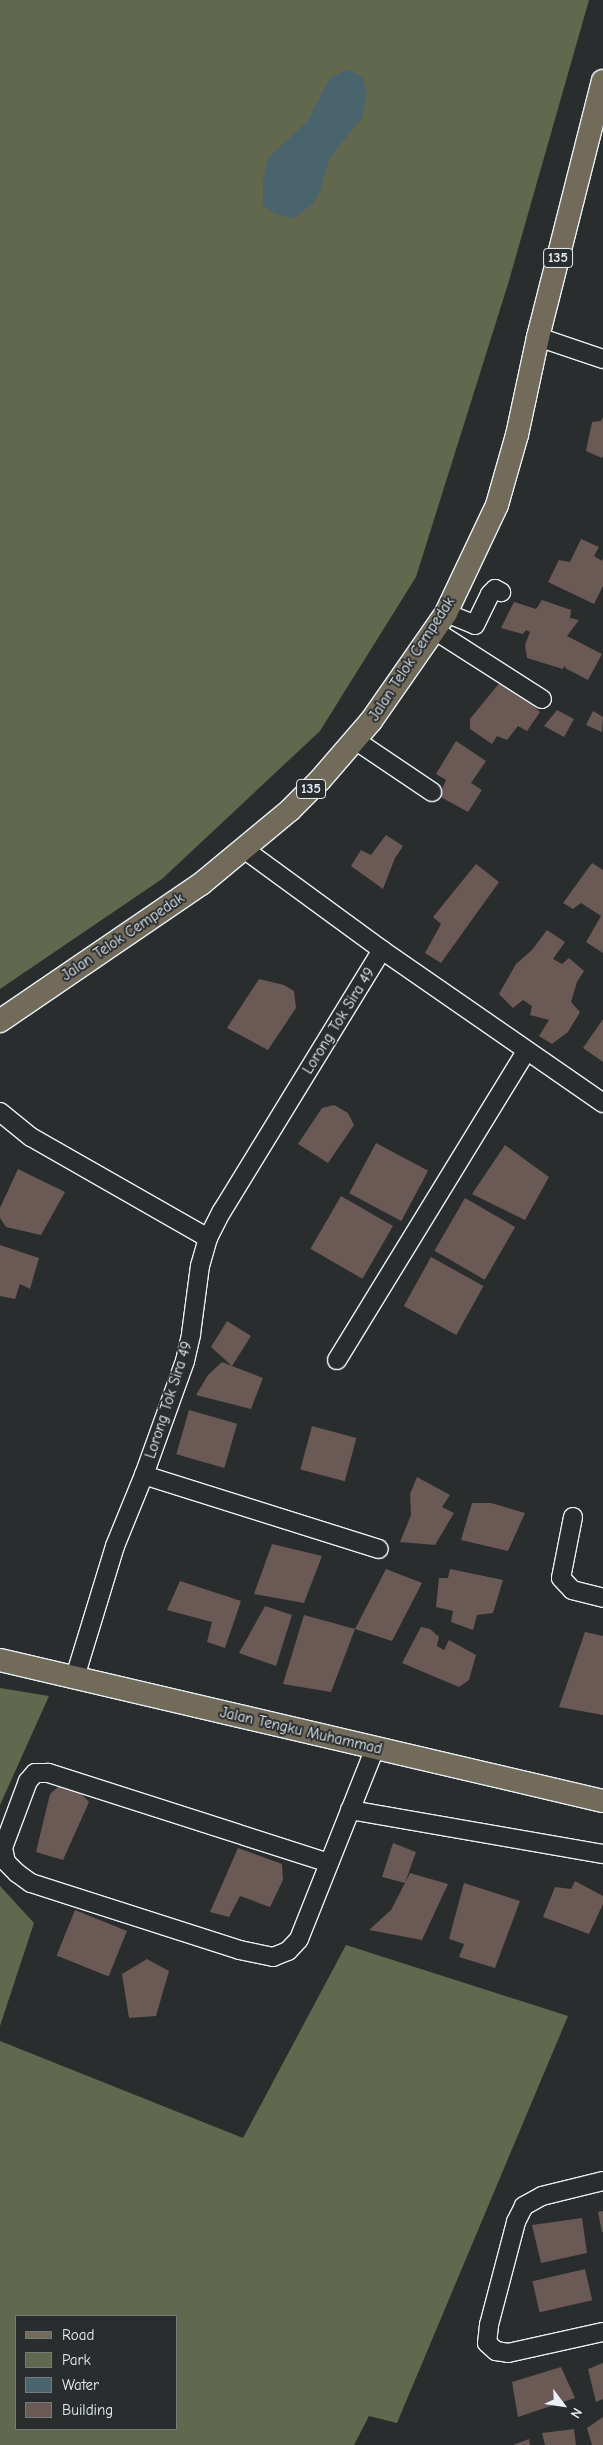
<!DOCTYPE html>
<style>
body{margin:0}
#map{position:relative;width:603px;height:2445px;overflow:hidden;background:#2a2d2e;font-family:"Comic Neue",sans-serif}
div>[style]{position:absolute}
.green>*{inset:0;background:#61684e}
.water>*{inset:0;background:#4a646e}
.building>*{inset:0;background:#6b5956;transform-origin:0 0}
.roads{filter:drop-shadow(1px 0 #e8f1f8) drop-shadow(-1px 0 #e8f1f8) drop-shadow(0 1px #e8f1f8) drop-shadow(0 -1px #e8f1f8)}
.minor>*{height:18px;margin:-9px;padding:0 9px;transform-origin:9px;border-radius:9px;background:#2a2d2e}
.major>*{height:22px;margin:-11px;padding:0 11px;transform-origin:11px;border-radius:11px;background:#726b5a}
span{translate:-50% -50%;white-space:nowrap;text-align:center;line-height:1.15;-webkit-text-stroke:4px #2a2d2e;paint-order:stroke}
.shield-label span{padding:1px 4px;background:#2a2d2e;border:1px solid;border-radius:4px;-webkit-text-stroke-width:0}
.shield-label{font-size:14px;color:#e8f1f8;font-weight:700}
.street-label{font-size:15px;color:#e8f1f8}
.legend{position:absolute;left:15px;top:2315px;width:162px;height:115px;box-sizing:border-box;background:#2a2d2e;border:1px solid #767b7f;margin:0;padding:6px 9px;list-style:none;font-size:15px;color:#e8f1f8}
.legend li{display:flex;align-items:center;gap:10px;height:25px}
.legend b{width:25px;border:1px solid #767b7f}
.north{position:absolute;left:538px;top:2380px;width:50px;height:50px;-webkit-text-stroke:4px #2a2d2e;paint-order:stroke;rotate:121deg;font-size:14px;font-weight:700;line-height:20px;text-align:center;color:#e8f1f8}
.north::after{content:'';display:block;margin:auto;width:18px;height:22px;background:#e8f1f8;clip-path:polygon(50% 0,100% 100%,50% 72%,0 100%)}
</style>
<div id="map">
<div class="green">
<div style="clip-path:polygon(0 0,589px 0,508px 284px,416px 577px,320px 731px,162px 879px,0 989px)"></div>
<div style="clip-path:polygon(0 1688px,49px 1696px,0 1805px)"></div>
<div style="clip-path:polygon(0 1886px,34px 1923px,0 2026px)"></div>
<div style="clip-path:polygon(evenodd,346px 1945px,568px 2016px,397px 2423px,369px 2416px,354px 2445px,0 2445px,0 2041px,243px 2138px,346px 1945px,16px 2316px,176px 2316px,176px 2429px,16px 2429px,16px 2316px)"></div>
</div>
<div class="water">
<div style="clip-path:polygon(347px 69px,362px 77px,367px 91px,362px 118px,330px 157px,320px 191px,313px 204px,292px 219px,274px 213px,263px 205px,263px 180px,268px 158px,307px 122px,329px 79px)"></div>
</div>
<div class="building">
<div style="clip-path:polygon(603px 417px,603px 456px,602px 458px,586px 451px,592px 422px,601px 421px)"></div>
<div style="clip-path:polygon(581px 539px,599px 547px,594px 556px,602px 561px,603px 558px,603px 586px,594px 604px,548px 582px,559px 560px,570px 562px)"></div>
<div style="clip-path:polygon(542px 600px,571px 610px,570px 618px,579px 620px,567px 636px,602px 654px,588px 680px,567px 669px,564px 666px,563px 669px,527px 658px,525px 645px,530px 632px,526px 630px,523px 634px,501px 628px,514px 602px,536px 609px)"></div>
<div style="clip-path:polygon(501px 681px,525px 698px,540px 712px,527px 731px,518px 726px,507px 740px,497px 736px,492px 744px,470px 729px,470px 719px)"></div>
<div style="clip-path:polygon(557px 710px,574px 719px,564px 737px,544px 726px)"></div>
<div style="clip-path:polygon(593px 711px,603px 717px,602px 732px,586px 725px)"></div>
<div style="clip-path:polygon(456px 741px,486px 761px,471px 783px,482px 790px,468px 812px,439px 796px,446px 780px,436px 774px)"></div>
<div style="clip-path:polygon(386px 835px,403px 846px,395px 858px,383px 889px,351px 866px,361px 850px,371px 855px)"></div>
<div style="clip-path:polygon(592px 863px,603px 870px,603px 953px,586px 942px,601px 916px,581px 903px,573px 909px,563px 903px)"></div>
<div style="clip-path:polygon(476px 864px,499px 882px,441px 963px,425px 953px,441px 924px,433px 917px)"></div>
<div style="clip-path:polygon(547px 930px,565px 942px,553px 959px,562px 964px,569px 958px,584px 971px,577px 982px,571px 1002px,580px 1012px,568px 1032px,552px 1044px,539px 1036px,549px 1020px,530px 1015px,532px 1006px,523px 1000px,513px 1008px,499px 994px,516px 964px,532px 950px)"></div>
<div style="clip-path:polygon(259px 979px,284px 985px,294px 991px,296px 1008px,268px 1050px,227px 1028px)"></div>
<div style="clip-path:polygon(603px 1019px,603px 1062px,583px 1048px)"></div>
<div style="clip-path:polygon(334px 1105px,348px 1113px,354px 1125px,328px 1163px,298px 1144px,322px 1108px)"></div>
<div style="left:376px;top:1143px;width:59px;height:57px;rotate:28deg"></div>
<div style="clip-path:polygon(505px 1145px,549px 1177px,525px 1220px,472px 1194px)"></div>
<div style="clip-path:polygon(18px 1169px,65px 1192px,41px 1235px,6px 1227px,0 1218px,0 1208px)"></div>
<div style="left:341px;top:1196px;width:60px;height:61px;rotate:30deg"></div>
<div style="left:465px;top:1198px;width:58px;height:61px;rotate:30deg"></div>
<div style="clip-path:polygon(0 1245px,39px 1258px,30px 1289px,20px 1284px,15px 1299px,0 1296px)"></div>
<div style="left:431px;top:1257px;width:60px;height:56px;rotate:29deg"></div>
<div style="clip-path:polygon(227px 1321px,251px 1336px,232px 1366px,263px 1378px,251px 1409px,196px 1395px,208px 1375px,222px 1362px,232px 1366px,211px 1347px)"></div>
<div style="left:189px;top:1410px;width:50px;height:46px;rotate:16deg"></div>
<div style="left:312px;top:1426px;width:46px;height:45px;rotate:15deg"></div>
<div style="clip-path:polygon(417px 1477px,450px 1495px,442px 1507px,454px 1513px,435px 1545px,400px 1542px,411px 1515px,410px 1494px)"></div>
<div style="clip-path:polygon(472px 1503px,491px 1503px,525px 1513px,508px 1551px,461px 1540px)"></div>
<div style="clip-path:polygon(272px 1544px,322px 1556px,304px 1603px,254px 1594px)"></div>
<div style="clip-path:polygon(386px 1569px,422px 1583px,392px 1641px,355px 1629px,331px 1692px,283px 1684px,304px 1615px,355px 1629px)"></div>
<div style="clip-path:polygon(450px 1569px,503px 1580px,493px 1613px,477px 1615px,473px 1630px,451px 1622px,453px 1611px,436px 1607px,439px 1578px,448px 1578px)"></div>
<div style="clip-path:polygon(180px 1581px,241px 1601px,225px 1648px,207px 1642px,212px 1622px,167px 1610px)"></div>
<div style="clip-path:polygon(265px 1606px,292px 1615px,276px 1666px,239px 1653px)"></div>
<div style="clip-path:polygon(421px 1627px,430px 1629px,439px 1637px,437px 1646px,444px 1650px,449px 1640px,476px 1655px,469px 1680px,459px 1687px,402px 1663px)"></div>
<div style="clip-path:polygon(585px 1632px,603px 1636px,603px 1715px,559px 1707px)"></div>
<div style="clip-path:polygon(67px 1779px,89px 1802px,63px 1860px,36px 1852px,50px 1794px)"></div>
<div style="clip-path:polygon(393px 1843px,416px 1852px,405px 1883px,410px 1873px,448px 1884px,422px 1940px,369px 1930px,391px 1910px,405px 1883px,382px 1877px)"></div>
<div style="clip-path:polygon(238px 1848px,282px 1864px,283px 1880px,270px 1907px,240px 1896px,229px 1917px,210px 1912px)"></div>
<div style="clip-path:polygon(575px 1881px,603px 1896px,603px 1904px,589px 1934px,543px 1917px,555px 1887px,571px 1889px)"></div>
<div style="clip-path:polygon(464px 1883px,520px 1901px,495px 1968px,459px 1957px,464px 1944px,449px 1939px)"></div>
<div style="left:75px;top:1910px;width:56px;height:49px;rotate:22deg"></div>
<div style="clip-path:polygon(147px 1959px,169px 1971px,156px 2016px,129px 2018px,122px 1974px)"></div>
<div style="clip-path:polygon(603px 2211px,603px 2232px,602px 2232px,598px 2212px)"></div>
<div style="clip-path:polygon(582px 2218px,587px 2253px,541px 2263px,532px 2225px)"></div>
<div style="left:585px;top:2269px;width:32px;height:54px;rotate:77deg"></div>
<div style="clip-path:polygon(603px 2363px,603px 2399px,596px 2402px,588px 2369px)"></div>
<div style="clip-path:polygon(561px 2367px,575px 2398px,518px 2417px,512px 2382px)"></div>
<div style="clip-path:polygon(603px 2417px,603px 2445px,592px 2445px,587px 2428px)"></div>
<div style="clip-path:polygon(574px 2429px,576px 2445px,545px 2445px,542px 2433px)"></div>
<div style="clip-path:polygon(529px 2439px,530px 2445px,513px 2445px)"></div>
</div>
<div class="roads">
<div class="minor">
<div style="left:538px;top:337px;width:69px;rotate:18.7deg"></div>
<div style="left:446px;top:613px;width:31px;rotate:22deg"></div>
<div style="left:475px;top:625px;width:34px;rotate:-64deg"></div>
<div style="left:490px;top:594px;width:7px;rotate:-45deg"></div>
<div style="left:495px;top:589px;width:7px;rotate:27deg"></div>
<div style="left:434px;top:630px;width:128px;rotate:32.6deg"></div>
<div style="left:355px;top:740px;width:93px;rotate:34deg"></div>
<div style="left:244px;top:849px;width:171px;rotate:36.2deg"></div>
<div style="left:382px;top:950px;width:269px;rotate:34.7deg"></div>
<div style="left:0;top:1112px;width:40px;rotate:39deg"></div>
<div style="left:31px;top:1137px;width:204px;rotate:29.7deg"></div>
<div style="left:337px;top:1360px;width:361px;rotate:-58.5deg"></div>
<div style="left:144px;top:1475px;width:246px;rotate:17.5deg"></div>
<div style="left:573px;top:1517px;width:62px;rotate:101.1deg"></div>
<div style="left:561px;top:1578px;width:16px;rotate:47deg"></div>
<div style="left:572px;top:1590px;width:32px;rotate:14deg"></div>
<div style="left:75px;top:1677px;width:137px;rotate:-73deg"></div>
<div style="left:115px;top:1546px;width:77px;rotate:-67.8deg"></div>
<div style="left:144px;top:1475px;width:121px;rotate:-70.2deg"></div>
<div style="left:185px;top:1361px;width:28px;rotate:-77deg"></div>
<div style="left:191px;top:1334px;width:69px;rotate:-82.5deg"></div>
<div style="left:200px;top:1266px;width:29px;rotate:-74deg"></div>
<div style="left:208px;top:1238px;width:30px;rotate:-63deg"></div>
<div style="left:222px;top:1211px;width:306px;rotate:-58.5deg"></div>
<div style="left:350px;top:1810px;width:257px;rotate:9.9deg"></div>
<div style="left:329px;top:1863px;width:295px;rotate:-162.2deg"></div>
<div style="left:48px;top:1773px;width:13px;rotate:180deg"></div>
<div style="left:35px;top:1773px;width:11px;rotate:131deg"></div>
<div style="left:28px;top:1781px;width:72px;rotate:110.5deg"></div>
<div style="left:3px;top:1848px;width:14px;rotate:78deg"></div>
<div style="left:6px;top:1862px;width:16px;rotate:45deg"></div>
<div style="left:17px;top:1873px;width:17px;rotate:36deg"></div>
<div style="left:31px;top:1883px;width:219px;rotate:17.8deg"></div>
<div style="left:240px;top:1950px;width:34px;rotate:12deg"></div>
<div style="left:273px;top:1957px;width:16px;rotate:-22deg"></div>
<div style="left:288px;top:1951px;width:16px;rotate:-47deg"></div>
<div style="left:299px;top:1939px;width:206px;rotate:-68.3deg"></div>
<div style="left:603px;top:2181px;width:63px;rotate:166.2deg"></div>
<div style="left:542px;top:2196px;width:21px;rotate:151deg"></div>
<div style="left:524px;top:2206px;width:18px;rotate:117deg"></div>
<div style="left:516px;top:2222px;width:106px;rotate:104.7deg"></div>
<div style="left:489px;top:2325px;width:18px;rotate:96deg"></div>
<div style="left:487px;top:2343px;width:12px;rotate:42deg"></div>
<div style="left:496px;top:2351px;width:12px;rotate:9deg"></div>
<div style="left:508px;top:2353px;width:97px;rotate:-12.5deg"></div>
</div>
<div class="major">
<div style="left:0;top:1021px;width:243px;rotate:-34.3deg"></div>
<div style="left:201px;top:884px;width:116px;rotate:-39.7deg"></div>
<div style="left:290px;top:810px;width:42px;rotate:-45deg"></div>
<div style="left:320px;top:780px;width:78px;rotate:-49.2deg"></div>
<div style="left:371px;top:721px;width:131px;rotate:-55.2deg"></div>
<div style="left:446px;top:613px;width:119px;rotate:-64.7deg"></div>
<div style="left:497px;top:505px;width:73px;rotate:-74.1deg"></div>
<div style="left:517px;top:435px;width:100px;rotate:-77.9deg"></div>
<div style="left:538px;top:337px;width:264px;rotate:-75.8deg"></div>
<div style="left:0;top:1660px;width:619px;rotate:13.16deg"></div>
</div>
</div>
<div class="shield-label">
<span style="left:558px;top:258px">135</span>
<span style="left:311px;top:789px">135</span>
</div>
<div class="street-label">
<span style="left:412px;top:659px;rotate:-57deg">Jalan Telok Cempedak</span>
<span style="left:123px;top:937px;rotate:-34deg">Jalan Telok Cempedak</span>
<span style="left:339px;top:1021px;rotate:-58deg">Lorong Tok Sira 49</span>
<span style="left:169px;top:1400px;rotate:-72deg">Lorong Tok Sira 49</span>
<span style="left:301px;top:1731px;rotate:13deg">Jalan Tengku Muhammad</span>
</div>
<ul class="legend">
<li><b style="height:6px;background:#726b5a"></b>Road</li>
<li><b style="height:14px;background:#61684e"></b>Park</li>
<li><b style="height:14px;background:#4a646e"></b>Water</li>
<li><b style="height:14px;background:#6b5956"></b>Building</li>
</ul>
<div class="north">N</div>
</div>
